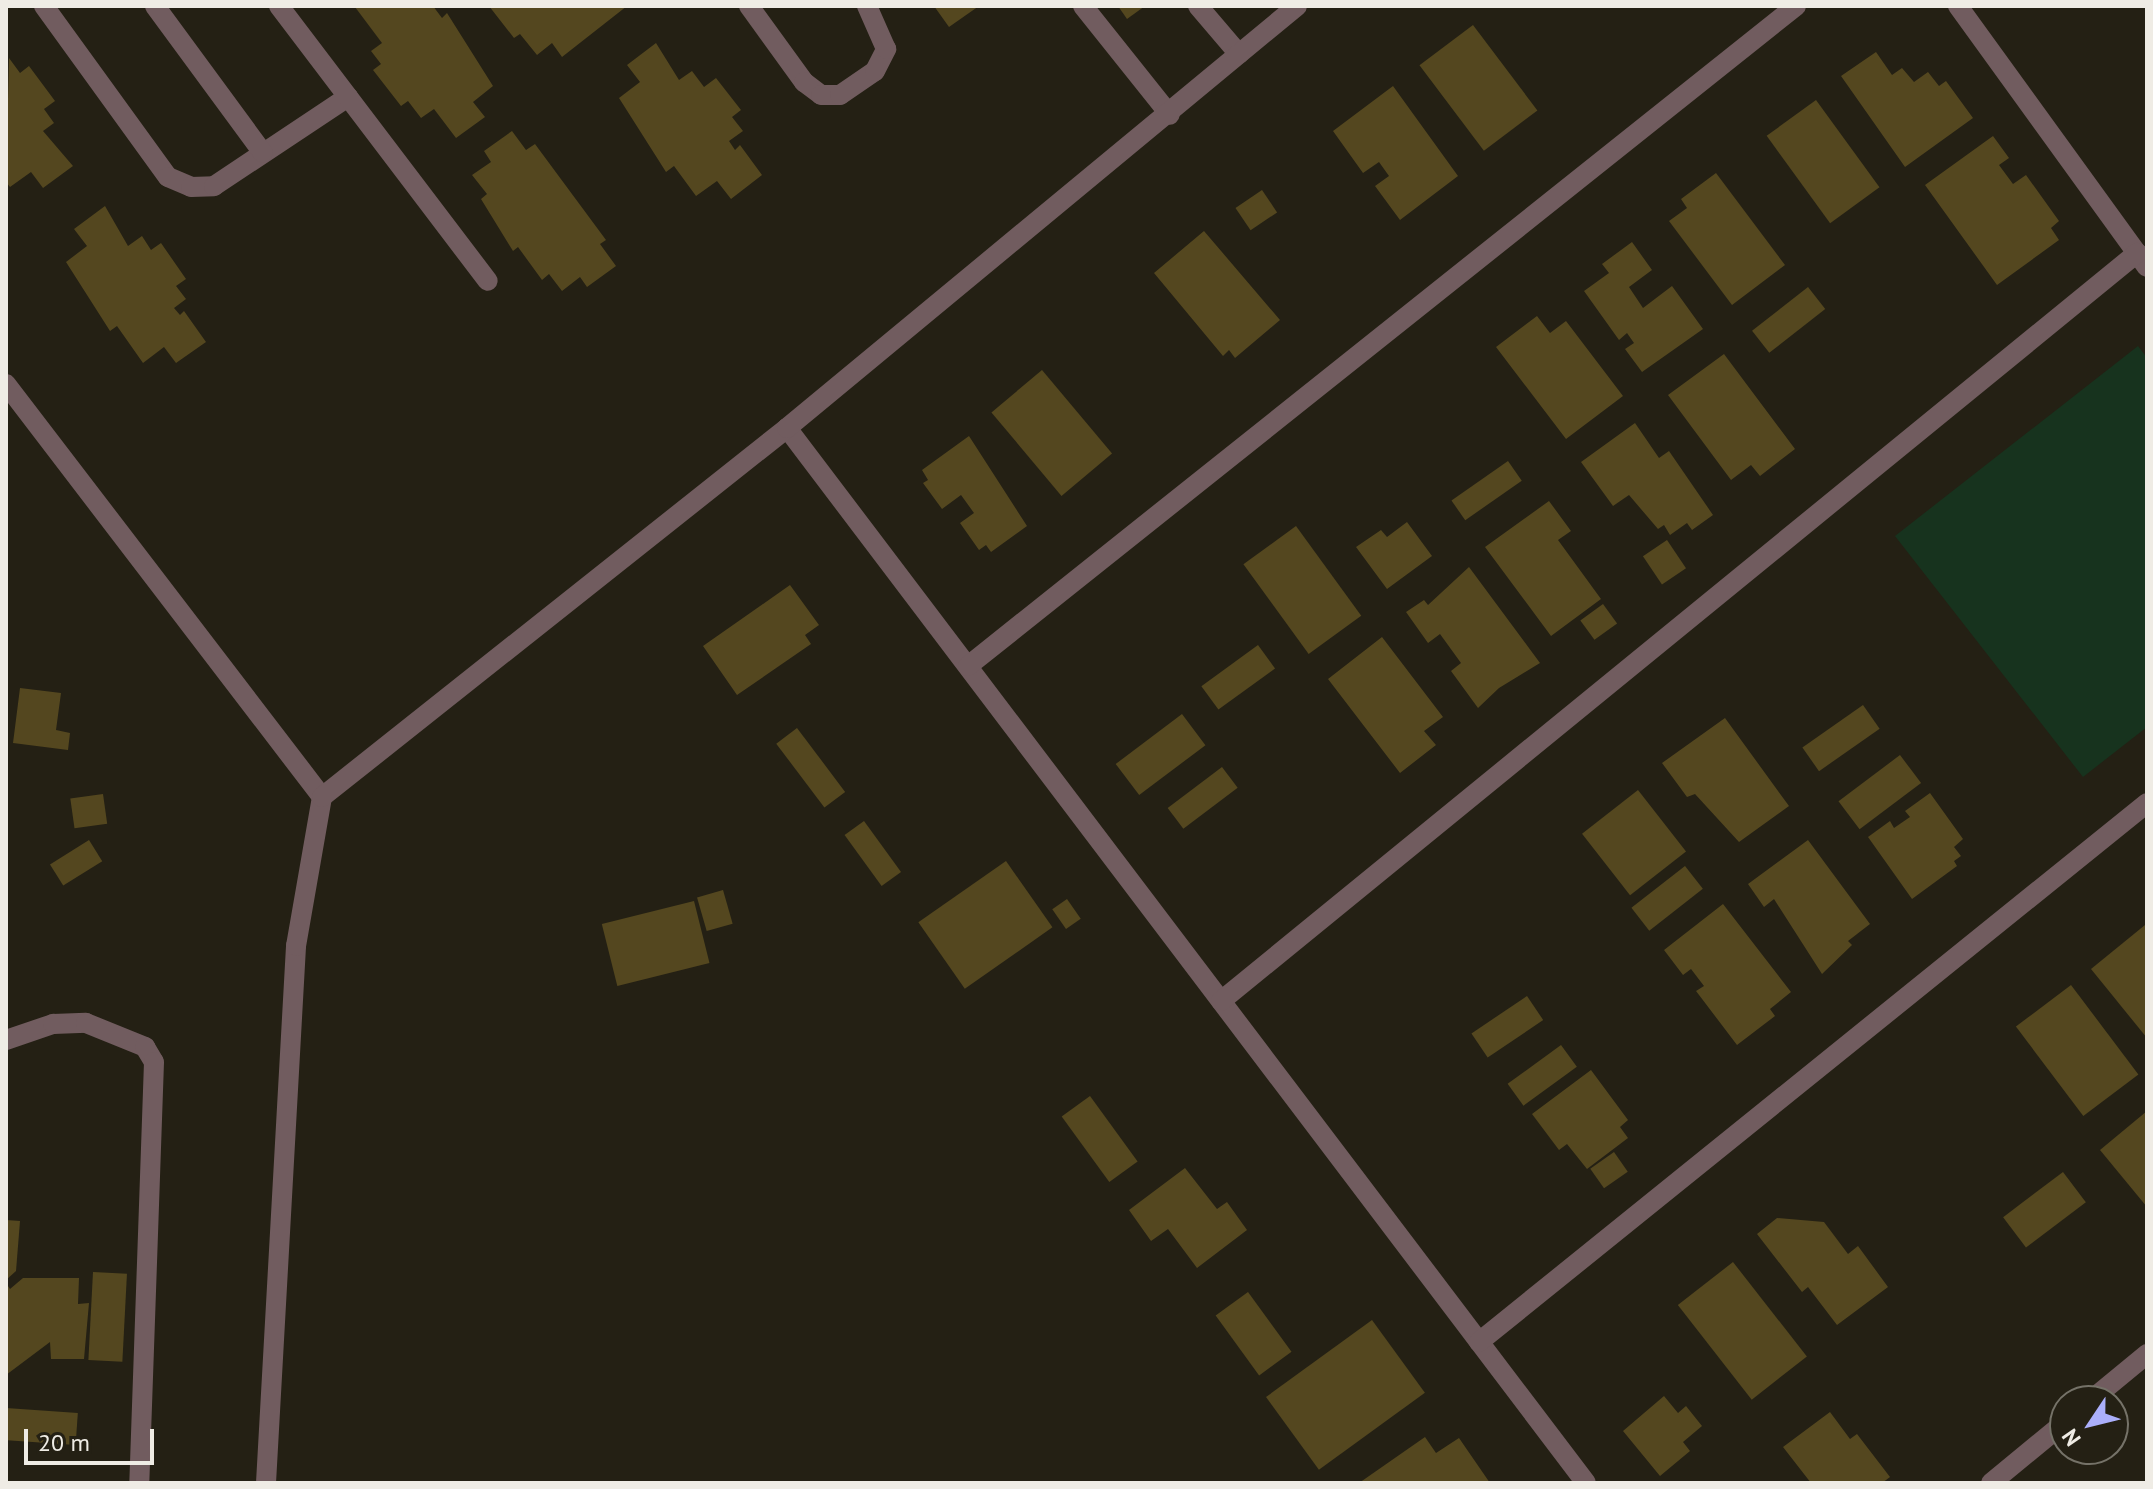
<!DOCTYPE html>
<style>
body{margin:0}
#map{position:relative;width:2153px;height:1489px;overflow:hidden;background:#242014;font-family:"PT Sans",sans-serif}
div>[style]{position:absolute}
.green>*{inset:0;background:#17331e}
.building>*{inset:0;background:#54471f;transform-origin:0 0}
.street>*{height:20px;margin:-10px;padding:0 10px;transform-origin:10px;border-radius:10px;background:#715c5f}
span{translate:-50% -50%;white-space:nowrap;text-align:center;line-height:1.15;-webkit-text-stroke:6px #242014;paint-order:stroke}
.frame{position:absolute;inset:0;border:8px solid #efece5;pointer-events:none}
.north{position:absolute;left:2049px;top:1385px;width:80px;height:80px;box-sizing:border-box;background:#242014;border:2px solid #757268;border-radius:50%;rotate:235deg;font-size:22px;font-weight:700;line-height:32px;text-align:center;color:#efece5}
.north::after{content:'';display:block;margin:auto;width:28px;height:36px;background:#abaffb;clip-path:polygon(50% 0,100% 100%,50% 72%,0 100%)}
.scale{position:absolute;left:24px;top:1429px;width:130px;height:36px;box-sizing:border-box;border:4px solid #efece5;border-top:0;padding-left:10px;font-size:24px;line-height:28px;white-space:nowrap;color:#efece5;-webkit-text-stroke:6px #242014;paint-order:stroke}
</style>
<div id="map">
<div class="green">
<div style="clip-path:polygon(2138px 346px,2147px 358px,2147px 727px,2083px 777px,1895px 536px)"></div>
</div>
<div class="building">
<div style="clip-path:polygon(433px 6px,442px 18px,447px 13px,493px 86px,473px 102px,485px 117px,456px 138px,434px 109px,421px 118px,408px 101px,401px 106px,373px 70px,381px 64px,371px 51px,382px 43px,355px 7px)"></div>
<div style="clip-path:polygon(489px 6px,627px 6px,562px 57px,552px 43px,537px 55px,520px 34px,514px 38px)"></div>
<div style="clip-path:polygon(934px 6px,979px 6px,949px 27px)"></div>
<div style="clip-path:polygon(1118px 6px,1145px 6px,1127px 19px)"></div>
<div style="left:1473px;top:25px;width:107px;height:67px;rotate:53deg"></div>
<div style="clip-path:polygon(656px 43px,679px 80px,692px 71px,704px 87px,716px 78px,741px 110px,732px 117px,743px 131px,729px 141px,735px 150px,740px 145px,762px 175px,731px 199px,717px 181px,696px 196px,674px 166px,666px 172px,619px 98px,640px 82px,627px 65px)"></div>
<div style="clip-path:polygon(1876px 52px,1892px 75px,1902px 68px,1914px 82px,1928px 72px,1939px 86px,1946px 81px,1973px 118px,1905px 167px,1841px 76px)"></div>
<div style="clip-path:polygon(9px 58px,20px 73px,29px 66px,55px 101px,44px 109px,54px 123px,43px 131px,73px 166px,43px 188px,31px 172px,10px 187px,6px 182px)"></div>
<div style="clip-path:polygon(1393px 86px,1458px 176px,1400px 220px,1375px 186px,1389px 176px,1379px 162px,1363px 173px,1333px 131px)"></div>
<div style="left:1816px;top:100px;width:108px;height:61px;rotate:54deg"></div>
<div style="clip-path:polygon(512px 131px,526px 150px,535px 144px,606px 240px,600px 244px,616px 266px,587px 287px,580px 277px,562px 291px,549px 274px,542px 280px,518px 247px,513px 251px,481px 199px,487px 194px,472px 175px,491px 162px,484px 151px)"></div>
<div style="clip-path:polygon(1993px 136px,2009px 158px,1999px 165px,2013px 184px,2026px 175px,2059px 221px,2051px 228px,2059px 240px,1997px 285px,1925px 185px)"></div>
<div style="clip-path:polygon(1716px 173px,1785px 265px,1732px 305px,1669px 221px,1687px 208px,1681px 199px)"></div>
<div style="left:1262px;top:190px;width:27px;height:32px;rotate:56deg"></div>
<div style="clip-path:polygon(105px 206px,128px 246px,142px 236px,151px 250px,161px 243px,186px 279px,176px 286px,186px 299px,174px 308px,180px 315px,184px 311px,206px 342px,176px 363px,164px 347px,143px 363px,117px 326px,110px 331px,66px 262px,87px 246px,74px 229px)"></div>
<div style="clip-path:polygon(1204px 231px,1280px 320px,1235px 358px,1229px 350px,1223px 356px,1154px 273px)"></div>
<div style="clip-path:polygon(1632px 242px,1652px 270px,1629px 287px,1643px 308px,1672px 286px,1703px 329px,1642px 372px,1625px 349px,1634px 343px,1627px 333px,1619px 340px,1584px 291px,1609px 273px,1602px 264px)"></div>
<div style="left:1808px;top:287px;width:28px;height:71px;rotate:52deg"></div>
<div style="clip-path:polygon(1537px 316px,1550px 333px,1566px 321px,1623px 396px,1566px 439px,1496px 347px)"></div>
<div style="clip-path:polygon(1724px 354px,1795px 449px,1760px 476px,1751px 465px,1731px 480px,1668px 395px)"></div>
<div style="left:1042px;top:370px;width:109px;height:66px;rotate:50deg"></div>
<div style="clip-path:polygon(1635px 423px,1659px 458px,1669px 451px,1713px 515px,1692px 530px,1687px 523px,1670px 535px,1664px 525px,1658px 529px,1629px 495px,1613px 506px,1581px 462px)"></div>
<div style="clip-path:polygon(969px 436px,1027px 526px,991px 552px,986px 545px,979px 550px,960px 523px,974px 513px,961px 495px,942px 509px,923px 483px,928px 480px,922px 470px)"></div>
<div style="left:1508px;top:461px;width:24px;height:69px;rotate:55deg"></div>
<div style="clip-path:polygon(1549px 501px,1571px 531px,1558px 540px,1601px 599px,1551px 636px,1485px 547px)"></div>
<div style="clip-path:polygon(1407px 522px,1432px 556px,1387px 589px,1356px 547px,1381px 530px,1387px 537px)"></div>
<div style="left:1296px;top:526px;width:111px;height:65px;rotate:54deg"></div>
<div style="left:1667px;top:540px;width:34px;height:29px;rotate:56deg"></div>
<div style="clip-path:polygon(1469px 567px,1540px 663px,1499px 688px,1478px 708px,1451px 671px,1461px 663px,1440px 634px,1428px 643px,1406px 612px,1424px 600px,1428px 605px)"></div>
<div style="clip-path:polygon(790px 585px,819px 625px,805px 635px,811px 644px,737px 695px,703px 646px)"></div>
<div style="left:1603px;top:604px;width:24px;height:28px;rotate:54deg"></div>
<div style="clip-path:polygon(1382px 637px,1443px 717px,1424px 731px,1436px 745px,1400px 773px,1328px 679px)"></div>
<div style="left:1258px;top:645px;width:29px;height:70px;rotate:54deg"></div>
<div style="clip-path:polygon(20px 688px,61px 693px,56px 730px,70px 733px,68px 750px,13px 743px)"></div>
<div style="left:1863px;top:705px;width:29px;height:74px;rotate:55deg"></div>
<div style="left:1182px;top:714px;width:39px;height:83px;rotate:53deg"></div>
<div style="clip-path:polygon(1725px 718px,1789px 806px,1739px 842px,1695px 794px,1687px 797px,1662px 763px)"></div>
<div style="left:797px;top:728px;width:80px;height:26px;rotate:53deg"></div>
<div style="left:1900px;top:755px;width:35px;height:77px;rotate:53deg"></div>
<div style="left:1222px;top:767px;width:26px;height:68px;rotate:53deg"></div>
<div style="left:1638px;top:790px;width:78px;height:71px;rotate:52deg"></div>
<div style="clip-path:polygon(1930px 793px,1963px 839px,1954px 847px,1961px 856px,1954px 861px,1957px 866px,1912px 899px,1868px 837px,1890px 821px,1894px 828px,1910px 817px,1905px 811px)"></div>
<div style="left:103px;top:794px;width:30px;height:33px;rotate:82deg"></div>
<div style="left:864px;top:821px;width:63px;height:24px;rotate:54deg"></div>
<div style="left:89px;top:840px;width:25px;height:46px;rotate:58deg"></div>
<div style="clip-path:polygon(1808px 840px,1870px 924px,1848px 941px,1852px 945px,1822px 974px,1774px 899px,1764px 907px,1748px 884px)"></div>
<div style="left:1006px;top:861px;width:81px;height:107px;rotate:55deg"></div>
<div style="left:1685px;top:866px;width:29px;height:68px;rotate:52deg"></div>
<div style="left:723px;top:890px;width:35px;height:27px;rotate:74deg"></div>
<div style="left:1067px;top:899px;width:24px;height:18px;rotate:55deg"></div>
<div style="left:694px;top:901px;width:64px;height:95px;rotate:76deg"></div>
<div style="clip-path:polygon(1723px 904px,1791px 992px,1770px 1009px,1775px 1016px,1737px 1045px,1696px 991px,1704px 986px,1691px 969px,1683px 975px,1664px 950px)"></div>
<div style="clip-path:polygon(2145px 925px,2147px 928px,2147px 1038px,2091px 969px)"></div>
<div style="left:2071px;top:985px;width:112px;height:69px;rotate:53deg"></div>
<div style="left:1527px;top:996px;width:29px;height:67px;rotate:56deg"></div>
<div style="left:1561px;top:1045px;width:27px;height:66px;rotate:54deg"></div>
<div style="clip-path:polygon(1591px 1070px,1628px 1120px,1620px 1127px,1628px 1138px,1587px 1169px,1567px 1144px,1559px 1150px,1532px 1114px)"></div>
<div style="left:1090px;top:1096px;width:81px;height:35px;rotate:54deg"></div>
<div style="clip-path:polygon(2147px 1111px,2147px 1207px,2100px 1150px)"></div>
<div style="left:1614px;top:1152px;width:24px;height:29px;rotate:55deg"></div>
<div style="clip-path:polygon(1185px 1168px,1217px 1209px,1227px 1202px,1247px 1230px,1197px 1268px,1168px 1229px,1151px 1241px,1129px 1210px)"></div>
<div style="left:2063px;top:1172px;width:38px;height:75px;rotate:53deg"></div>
<div style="clip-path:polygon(1777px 1218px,1824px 1222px,1848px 1254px,1858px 1246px,1888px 1287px,1837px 1325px,1808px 1287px,1802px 1292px,1757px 1234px)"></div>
<div style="clip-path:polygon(6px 1220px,20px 1221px,16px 1271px,6px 1280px)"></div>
<div style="left:1733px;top:1262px;width:120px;height:70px;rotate:52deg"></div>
<div style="left:93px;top:1272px;width:34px;height:88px;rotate:3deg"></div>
<div style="clip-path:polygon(23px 1278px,79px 1278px,78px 1304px,89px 1303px,84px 1359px,51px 1359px,50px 1342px,6px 1375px,6px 1283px,10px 1289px)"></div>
<div style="left:1248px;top:1292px;width:74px;height:40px;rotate:54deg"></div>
<div style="left:1372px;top:1320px;width:90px;height:131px;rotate:54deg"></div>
<div style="clip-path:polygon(1664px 1396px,1678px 1413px,1686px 1406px,1702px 1426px,1683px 1442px,1690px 1451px,1660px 1476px,1623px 1431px)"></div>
<div style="left:6px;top:1408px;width:72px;height:32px;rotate:4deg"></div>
<div style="clip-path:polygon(1830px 1412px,1850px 1439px,1857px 1434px,1890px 1477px,1882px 1483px,1811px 1483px,1783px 1447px)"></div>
<div style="clip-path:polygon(1425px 1437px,1436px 1453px,1459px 1438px,1490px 1483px,1359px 1483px)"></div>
</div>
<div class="street">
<div style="left:44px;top:6px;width:211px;rotate:54.1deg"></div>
<div style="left:168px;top:177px;width:25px;rotate:23deg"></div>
<div style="left:191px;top:187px;width:23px;rotate:-2deg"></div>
<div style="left:214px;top:186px;width:161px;rotate:-33.6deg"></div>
<div style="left:155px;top:6px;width:182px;rotate:53.7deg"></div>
<div style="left:279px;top:6px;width:345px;rotate:52.8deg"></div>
<div style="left:749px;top:6px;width:94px;rotate:54.1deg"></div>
<div style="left:804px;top:82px;width:21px;rotate:37deg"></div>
<div style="left:821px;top:95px;width:19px"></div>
<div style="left:840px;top:95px;width:42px;rotate:-34.4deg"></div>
<div style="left:875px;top:71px;width:25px;rotate:-63deg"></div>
<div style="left:886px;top:49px;width:47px;rotate:-113.8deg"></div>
<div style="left:1083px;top:6px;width:139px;rotate:51.4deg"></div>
<div style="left:1198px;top:6px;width:63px;rotate:49.5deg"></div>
<div style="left:1958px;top:6px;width:322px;rotate:54.1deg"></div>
<div style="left:6px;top:384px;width:520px;rotate:52.58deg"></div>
<div style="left:787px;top:428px;width:1323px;rotate:52.86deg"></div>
<div style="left:968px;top:666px;width:1059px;rotate:-38.56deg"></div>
<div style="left:1221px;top:1001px;width:1183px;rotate:-39.23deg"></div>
<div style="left:6px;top:1040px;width:50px;rotate:-18.8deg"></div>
<div style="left:53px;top:1024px;width:33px;rotate:-2deg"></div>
<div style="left:86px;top:1023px;width:64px;rotate:22.1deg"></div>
<div style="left:145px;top:1047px;width:17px;rotate:59deg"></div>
<div style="left:154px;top:1062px;width:421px;rotate:92deg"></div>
<div style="left:1479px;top:1342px;width:858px;rotate:-38.9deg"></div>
<div style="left:2090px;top:1401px;width:74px;rotate:-39.5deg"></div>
<div style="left:266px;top:1483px;width:538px;rotate:-86.8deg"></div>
<div style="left:296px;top:946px;width:151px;rotate:-80.1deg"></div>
<div style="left:322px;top:797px;width:594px;rotate:-38.43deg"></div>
<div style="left:787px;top:428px;width:662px;rotate:-39.61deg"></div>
<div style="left:1991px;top:1483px;width:96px;rotate:-39.5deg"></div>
</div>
<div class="frame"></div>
<div class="north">N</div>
<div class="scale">20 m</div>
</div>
